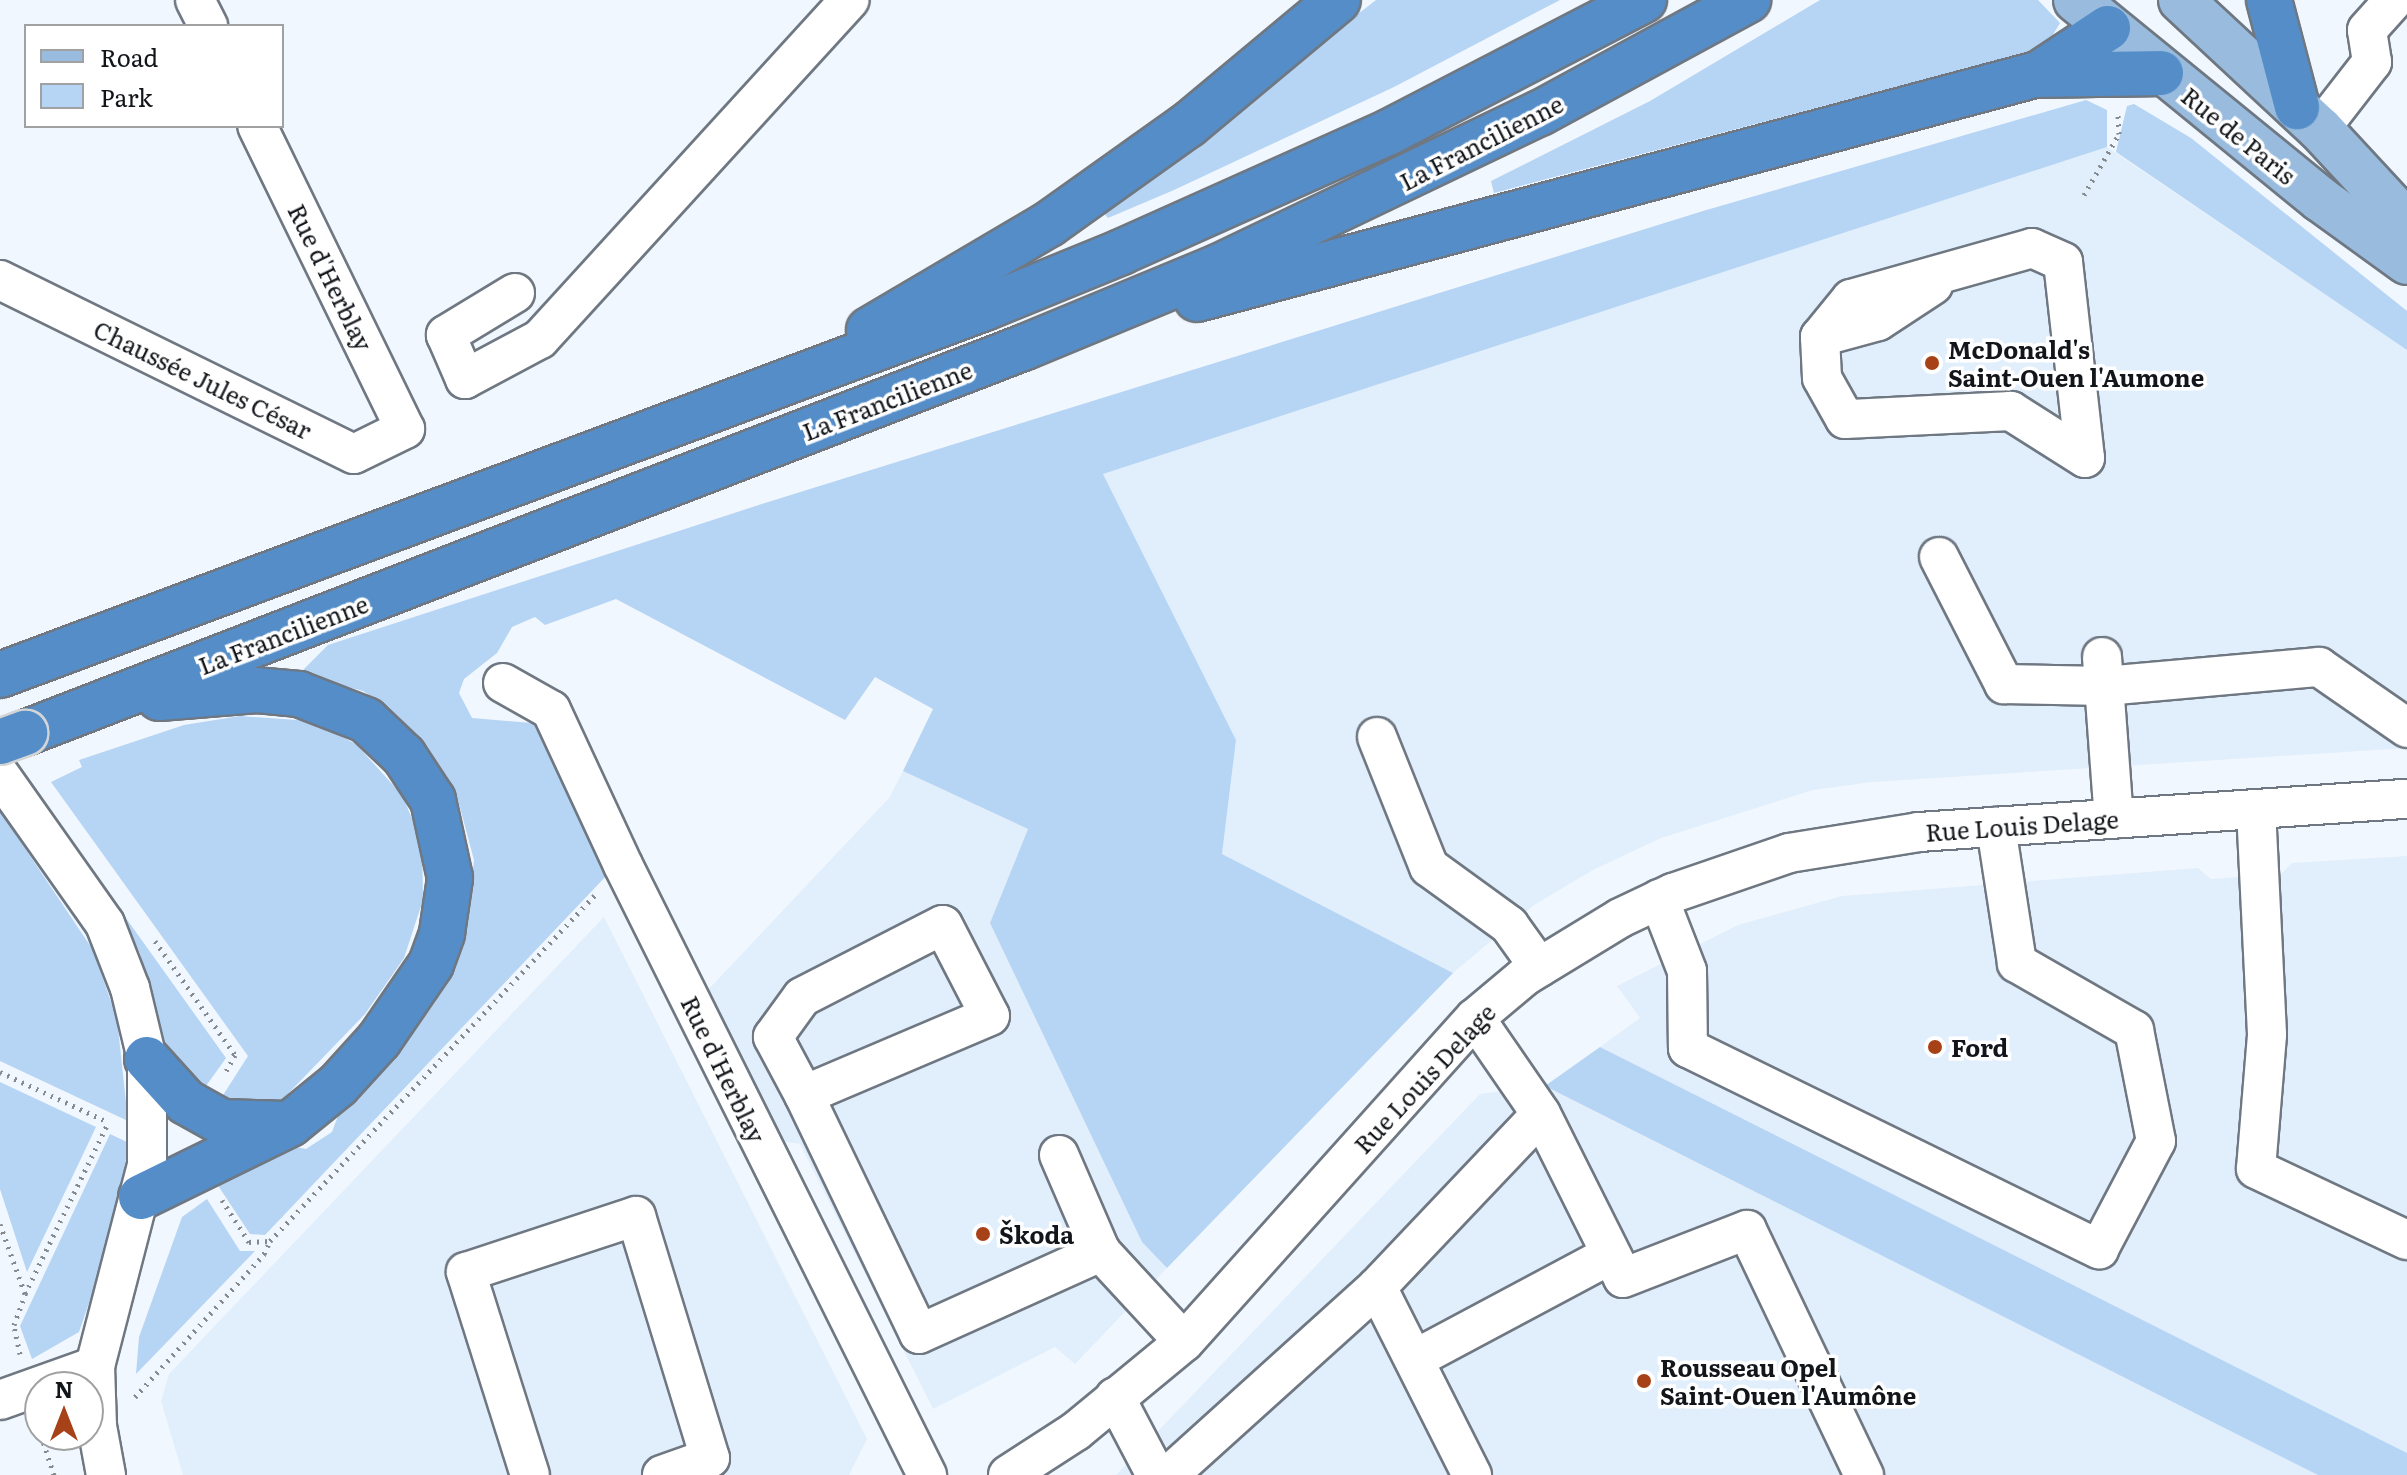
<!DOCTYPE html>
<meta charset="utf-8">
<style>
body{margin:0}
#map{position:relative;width:2407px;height:1475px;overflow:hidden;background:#f1f7fe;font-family:Literata,serif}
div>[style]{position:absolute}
.built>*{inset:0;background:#e1eefc}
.green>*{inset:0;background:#b6d4f3}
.path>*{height:5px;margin-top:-2.5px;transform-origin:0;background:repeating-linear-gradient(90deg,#858a8f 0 2px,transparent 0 8px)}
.roads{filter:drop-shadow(2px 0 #6f7882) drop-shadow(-2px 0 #6f7882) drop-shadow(0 2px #6f7882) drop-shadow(0 -2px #6f7882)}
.minor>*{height:38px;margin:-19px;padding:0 19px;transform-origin:19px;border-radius:19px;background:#fff}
.major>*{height:44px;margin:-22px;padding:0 22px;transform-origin:22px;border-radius:22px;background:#98bbde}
.highway>*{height:44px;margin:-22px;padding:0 22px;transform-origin:22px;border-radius:22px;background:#548dc8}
.bridges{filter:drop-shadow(2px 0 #d4d5d6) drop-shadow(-2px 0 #d4d5d6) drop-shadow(0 2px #d4d5d6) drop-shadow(0 -2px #d4d5d6)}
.highway-bridge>*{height:44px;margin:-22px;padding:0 22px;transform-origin:22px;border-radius:22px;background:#548dc8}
.dots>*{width:22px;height:22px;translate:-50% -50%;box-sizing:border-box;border:4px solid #fff;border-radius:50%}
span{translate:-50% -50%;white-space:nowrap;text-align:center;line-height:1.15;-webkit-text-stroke:7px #fff;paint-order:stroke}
.street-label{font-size:24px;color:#121519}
.poi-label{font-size:24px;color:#121519;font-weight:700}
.left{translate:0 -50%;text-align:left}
.legend{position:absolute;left:24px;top:24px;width:260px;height:104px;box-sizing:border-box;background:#fff;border:2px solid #a0a1a3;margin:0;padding:10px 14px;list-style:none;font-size:24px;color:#121519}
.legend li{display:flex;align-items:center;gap:16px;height:40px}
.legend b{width:40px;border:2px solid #a0a1a3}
.north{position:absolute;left:24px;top:1371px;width:80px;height:80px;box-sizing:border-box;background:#fff;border:2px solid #a0a1a3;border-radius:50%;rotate:0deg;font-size:22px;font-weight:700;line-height:32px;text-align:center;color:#121519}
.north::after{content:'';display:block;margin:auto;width:28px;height:36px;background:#a74117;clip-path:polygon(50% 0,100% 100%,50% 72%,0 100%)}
</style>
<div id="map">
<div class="built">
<div style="clip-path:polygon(2107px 147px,2407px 350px,2407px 748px,1872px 782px,1813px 790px,1661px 838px,1593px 870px,1534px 905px,1453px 973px,1222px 854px,1236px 740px,1103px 474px)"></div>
<div style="clip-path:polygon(903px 771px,1028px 829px,990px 923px,1142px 1242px,1167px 1268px,1075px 1364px,1055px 1347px,933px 1409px,800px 1144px,780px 1141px,705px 993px,889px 798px)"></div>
<div style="clip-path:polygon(2407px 856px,2407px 1453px,1600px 1047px,1640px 1018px,1617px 986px,1738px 925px,1842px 896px,2198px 868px,2211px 879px,2281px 874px,2292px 863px)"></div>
<div style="clip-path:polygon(604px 917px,867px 1439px,849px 1475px,183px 1475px,161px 1401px,169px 1374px)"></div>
<div style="clip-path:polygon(1545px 1086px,2318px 1475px,1116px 1475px,1480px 1094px)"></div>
</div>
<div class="green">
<div style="clip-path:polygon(1376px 0,1560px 0,1394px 87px,1174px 190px,1108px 218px,1103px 212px)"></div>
<div style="clip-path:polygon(1820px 0,2038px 0,2060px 23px,2048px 43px,2021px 54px,1494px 193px,1491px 181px,1650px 101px)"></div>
<div style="clip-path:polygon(2086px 100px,2107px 110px,2107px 147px,1103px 474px,1236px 740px,1222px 854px,1453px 973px,1167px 1268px,1142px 1242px,990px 923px,1028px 829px,903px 771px,933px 709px,875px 677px,845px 720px,616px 599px,545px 625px,535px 617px,512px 627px,497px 653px,464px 679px,459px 693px,472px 718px,532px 723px,543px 732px,608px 874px,265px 1235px,250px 1234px,215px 1181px,296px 1147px,306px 1149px,332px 1132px,338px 1116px,406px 1043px,435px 1002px,467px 927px,474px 860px,458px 800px,443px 771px,387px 707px,363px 691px,299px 674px,328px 645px,765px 503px,1703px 211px)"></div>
<div style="clip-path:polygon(2134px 104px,2191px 138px,2407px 311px,2407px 350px,2116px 152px,2127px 106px)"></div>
<div style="clip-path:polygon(240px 716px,311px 721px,356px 744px,402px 795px,422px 842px,423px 900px,404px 958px,365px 1014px,279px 1103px,218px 1103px,248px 1056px,51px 782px,82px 767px,79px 760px,184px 725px)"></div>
<div style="clip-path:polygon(0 811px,93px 950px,117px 1019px,128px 1121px,0 1061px)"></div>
<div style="clip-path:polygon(113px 900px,226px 1058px,201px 1093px,162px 1043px,140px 953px)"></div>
<div style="clip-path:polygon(1600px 1047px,2407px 1453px,2407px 1475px,2318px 1475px,1545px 1086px)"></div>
<div style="clip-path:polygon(0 1082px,96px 1127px,27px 1272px,0 1189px)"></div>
<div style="clip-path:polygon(110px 1134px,129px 1143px,110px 1242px,79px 1332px,32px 1359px,20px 1326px)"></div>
<div style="clip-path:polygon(207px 1199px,240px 1251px,255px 1251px,136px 1374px,139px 1337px,182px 1217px)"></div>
</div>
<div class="path">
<div style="left:2084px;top:195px;width:70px;rotate:-60.2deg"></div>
<div style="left:2119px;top:134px;width:19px;rotate:-93deg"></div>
<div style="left:155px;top:941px;width:139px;rotate:54.9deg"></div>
<div style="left:235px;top:1055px;width:23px;rotate:119deg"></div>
<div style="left:0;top:1072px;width:119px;rotate:24.8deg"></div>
<div style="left:222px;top:1200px;width:50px;rotate:57.3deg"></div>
<div style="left:249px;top:1242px;width:21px;rotate:-3deg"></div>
<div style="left:270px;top:1241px;width:475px;rotate:-46.8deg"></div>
<div style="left:0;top:1224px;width:74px;rotate:70.3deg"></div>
<div style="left:25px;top:1294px;width:190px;rotate:-64.1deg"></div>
<div style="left:20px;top:1354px;width:30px;rotate:-102deg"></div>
<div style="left:14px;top:1325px;width:33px;rotate:-70deg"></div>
<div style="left:135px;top:1397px;width:193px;rotate:-47.9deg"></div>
<div style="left:264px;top:1254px;width:14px;rotate:-65deg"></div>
<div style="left:41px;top:1435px;width:42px;rotate:72deg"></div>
</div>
<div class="roads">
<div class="minor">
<div style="left:195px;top:0;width:29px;rotate:63deg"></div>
<div style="left:2320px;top:129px;width:85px;rotate:-52.2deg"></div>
<div style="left:2372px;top:62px;width:32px;rotate:-99deg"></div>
<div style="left:2367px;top:30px;width:40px;rotate:-48deg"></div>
<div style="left:2032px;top:248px;width:34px;rotate:24deg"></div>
<div style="left:2063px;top:262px;width:197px;rotate:83.6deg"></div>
<div style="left:2085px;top:458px;width:88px;rotate:-147.6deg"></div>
<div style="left:2011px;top:411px;width:166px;rotate:177.2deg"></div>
<div style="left:1845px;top:419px;width:47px;rotate:-119.3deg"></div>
<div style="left:1822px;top:378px;width:41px;rotate:-92.8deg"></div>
<div style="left:1820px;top:337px;width:49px;rotate:-50.8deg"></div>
<div style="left:1851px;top:299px;width:188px;rotate:-15.7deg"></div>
<div style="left:0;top:280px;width:394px;rotate:26.2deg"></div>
<div style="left:354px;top:454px;width:57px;rotate:-26.1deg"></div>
<div style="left:405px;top:429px;width:337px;rotate:-116deg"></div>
<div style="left:515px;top:293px;width:81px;rotate:148.7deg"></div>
<div style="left:446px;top:335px;width:48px;rotate:66.6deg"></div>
<div style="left:465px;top:379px;width:85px;rotate:-28.1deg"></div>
<div style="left:540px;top:339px;width:459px;rotate:-47.6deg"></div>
<div style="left:1820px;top:337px;width:60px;rotate:-15.4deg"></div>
<div style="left:1878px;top:321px;width:66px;rotate:-33.2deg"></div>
<div style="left:1939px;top:557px;width:143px;rotate:62.9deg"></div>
<div style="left:2004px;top:684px;width:101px;rotate:1.1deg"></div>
<div style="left:2105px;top:686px;width:215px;rotate:-5.1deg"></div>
<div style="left:2319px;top:667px;width:107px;rotate:34.7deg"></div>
<div style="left:2102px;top:657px;width:162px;rotate:85.8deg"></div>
<div style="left:503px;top:683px;width:55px;rotate:29.4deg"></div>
<div style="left:551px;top:710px;width:171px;rotate:65.1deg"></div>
<div style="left:623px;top:865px;width:682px;rotate:63.51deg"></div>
<div style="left:1377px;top:737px;width:140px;rotate:68.2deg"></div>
<div style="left:1429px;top:867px;width:99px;rotate:35.9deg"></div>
<div style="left:1509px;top:925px;width:52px;rotate:54.5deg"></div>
<div style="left:0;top:775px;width:182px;rotate:54.8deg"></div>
<div style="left:105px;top:924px;width:69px;rotate:68.7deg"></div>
<div style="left:130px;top:988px;width:73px;rotate:76.5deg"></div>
<div style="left:147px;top:1059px;width:106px;rotate:90deg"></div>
<div style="left:147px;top:1165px;width:208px;rotate:104.5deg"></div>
<div style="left:95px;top:1366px;width:60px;rotate:88.1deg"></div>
<div style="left:97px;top:1426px;width:50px;rotate:79.6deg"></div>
<div style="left:2256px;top:809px;width:226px;rotate:87.2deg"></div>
<div style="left:2267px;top:1035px;width:134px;rotate:94.7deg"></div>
<div style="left:2256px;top:1169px;width:167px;rotate:25.2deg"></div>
<div style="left:1659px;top:899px;width:77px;rotate:68.7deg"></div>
<div style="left:1687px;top:971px;width:77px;rotate:89.3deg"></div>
<div style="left:1688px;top:1048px;width:458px;rotate:26.1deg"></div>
<div style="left:2099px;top:1249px;width:122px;rotate:-62.2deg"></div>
<div style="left:2156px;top:1141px;width:113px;rotate:-101.2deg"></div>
<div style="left:2134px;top:1030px;width:135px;rotate:-150.2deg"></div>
<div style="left:2017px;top:963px;width:138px;rotate:-98.8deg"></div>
<div style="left:1475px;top:1018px;width:116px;rotate:55.5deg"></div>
<div style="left:1541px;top:1114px;width:183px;rotate:63.4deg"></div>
<div style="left:1623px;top:1278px;width:133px;rotate:-21.2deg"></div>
<div style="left:1747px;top:1230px;width:272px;rotate:64.5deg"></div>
<div style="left:804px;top:1095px;width:66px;rotate:-118.1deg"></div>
<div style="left:773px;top:1037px;width:49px;rotate:-54.1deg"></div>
<div style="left:802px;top:997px;width:158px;rotate:-27.1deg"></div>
<div style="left:943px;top:925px;width:102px;rotate:62.7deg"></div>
<div style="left:990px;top:1016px;width:202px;rotate:157deg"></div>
<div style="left:804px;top:1095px;width:265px;rotate:64.3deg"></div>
<div style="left:919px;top:1334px;width:200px;rotate:-24.3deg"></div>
<div style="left:1059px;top:1155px;width:106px;rotate:66.6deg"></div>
<div style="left:1101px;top:1252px;width:122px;rotate:47.3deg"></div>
<div style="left:1377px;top:1287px;width:238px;rotate:-46.5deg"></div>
<div style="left:1415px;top:1359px;width:221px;rotate:-28.1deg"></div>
<div style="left:1115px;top:1397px;width:88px;rotate:62.3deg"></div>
<div style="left:0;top:1400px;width:101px;rotate:-19.7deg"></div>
<div style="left:530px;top:1475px;width:213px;rotate:-107.5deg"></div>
<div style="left:466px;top:1272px;width:179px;rotate:-18.2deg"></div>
<div style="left:636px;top:1216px;width:253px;rotate:73deg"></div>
<div style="left:710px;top:1458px;width:51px;rotate:160.5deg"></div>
<div style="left:1008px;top:1475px;width:81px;rotate:-32.9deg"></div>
<div style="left:1076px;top:1431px;width:140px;rotate:-39.5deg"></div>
<div style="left:1184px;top:1342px;width:435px;rotate:-48.1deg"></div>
<div style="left:1475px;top:1018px;width:65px;rotate:-40deg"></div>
<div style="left:1525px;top:976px;width:111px;rotate:-31.4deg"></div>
<div style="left:1620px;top:918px;width:59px;rotate:-25.3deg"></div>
<div style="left:1673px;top:893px;width:123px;rotate:-19deg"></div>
<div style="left:1789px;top:853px;width:132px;rotate:-9.2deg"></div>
<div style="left:1919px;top:832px;width:489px;rotate:-3.9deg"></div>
<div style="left:1169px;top:1475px;width:280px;rotate:-42.1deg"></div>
<div style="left:1377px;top:1287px;width:211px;rotate:63.2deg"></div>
</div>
<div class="major">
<div style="left:2076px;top:0;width:315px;rotate:39.2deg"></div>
<div style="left:2320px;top:199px;width:107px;rotate:35.9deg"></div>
<div style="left:2181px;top:0;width:190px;rotate:42.9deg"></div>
<div style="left:2320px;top:129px;width:128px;rotate:47.2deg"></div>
</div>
<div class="highway">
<div style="left:2269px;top:0;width:111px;rotate:75.3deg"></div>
<div style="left:2043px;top:71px;width:78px;rotate:-33.5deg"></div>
<div style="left:1197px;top:299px;width:866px;rotate:-14.98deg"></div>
<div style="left:2034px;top:75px;width:127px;rotate:-0.9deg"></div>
<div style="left:869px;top:330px;width:209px;rotate:-30.5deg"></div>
<div style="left:1049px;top:224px;width:171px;rotate:-35.5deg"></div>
<div style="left:1188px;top:125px;width:195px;rotate:-39.8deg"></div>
<div style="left:0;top:675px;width:1050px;rotate:-20.45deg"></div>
<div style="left:984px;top:308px;width:148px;rotate:-22.2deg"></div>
<div style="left:1121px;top:252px;width:296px;rotate:-24.1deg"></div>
<div style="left:1391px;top:131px;width:285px;rotate:-27.4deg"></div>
<div style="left:25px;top:733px;width:1072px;rotate:-21.11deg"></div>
<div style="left:1025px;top:347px;width:209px;rotate:-22.5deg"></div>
<div style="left:1218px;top:267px;width:357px;rotate:-25.6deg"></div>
<div style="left:1540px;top:113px;width:237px;rotate:-28.5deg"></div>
<div style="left:147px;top:1059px;width:58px;rotate:47.8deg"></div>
<div style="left:186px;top:1102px;width:41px;rotate:29.1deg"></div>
<div style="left:222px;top:1122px;width:66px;rotate:1.7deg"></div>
<div style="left:141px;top:1197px;width:166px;rotate:-26.1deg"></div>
<div style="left:290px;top:1124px;width:62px;rotate:-39.1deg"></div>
<div style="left:338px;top:1085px;width:61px;rotate:-47.7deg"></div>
<div style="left:379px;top:1040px;width:92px;rotate:-55.6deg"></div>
<div style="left:431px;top:964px;width:33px;rotate:-70deg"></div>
<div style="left:442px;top:933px;width:56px;rotate:-81.7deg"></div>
<div style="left:450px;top:878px;width:80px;rotate:-102.3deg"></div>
<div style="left:433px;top:800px;width:53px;rotate:-123.4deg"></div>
<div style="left:404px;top:756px;width:52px;rotate:-136.5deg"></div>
<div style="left:366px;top:720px;width:72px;rotate:-158.8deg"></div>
<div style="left:299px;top:694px;width:42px;rotate:-174.6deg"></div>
<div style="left:257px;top:690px;width:98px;rotate:175.3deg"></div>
</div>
</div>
<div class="bridges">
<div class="highway-bridge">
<div style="left:0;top:742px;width:27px;rotate:-20deg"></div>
</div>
</div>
<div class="dots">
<div style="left:1932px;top:363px;background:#a74117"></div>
<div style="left:1935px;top:1047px;background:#a74117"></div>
<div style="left:983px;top:1234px;background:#a74117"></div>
<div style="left:1644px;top:1381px;background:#a74117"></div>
</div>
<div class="street-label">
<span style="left:2239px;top:135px;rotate:39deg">Rue de Paris</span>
<span style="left:1481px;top:142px;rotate:-27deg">La Francilienne</span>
<span style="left:331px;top:277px;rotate:64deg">Rue d'Herblay</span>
<span style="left:203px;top:379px;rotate:26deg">Chaussée Jules César</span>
<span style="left:887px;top:400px;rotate:-21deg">La Francilienne</span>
<span style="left:283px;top:634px;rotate:-21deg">La Francilienne</span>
<span style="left:2022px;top:825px;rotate:-4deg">Rue Louis Delage</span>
<span style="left:724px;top:1069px;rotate:64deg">Rue d'Herblay</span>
<span style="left:1424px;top:1078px;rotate:-47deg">Rue Louis Delage</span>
</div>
<div class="poi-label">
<span class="left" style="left:1948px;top:363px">McDonald's<br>Saint-Ouen l'Aumone</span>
<span class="left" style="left:1951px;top:1047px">Ford</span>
<span class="left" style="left:999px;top:1234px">Škoda</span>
<span class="left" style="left:1660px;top:1381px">Rousseau Opel<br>Saint-Ouen l'Aumône</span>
</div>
<ul class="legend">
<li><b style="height:10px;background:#98bbde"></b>Road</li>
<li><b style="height:22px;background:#b6d4f3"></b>Park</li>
</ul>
<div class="north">N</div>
</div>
